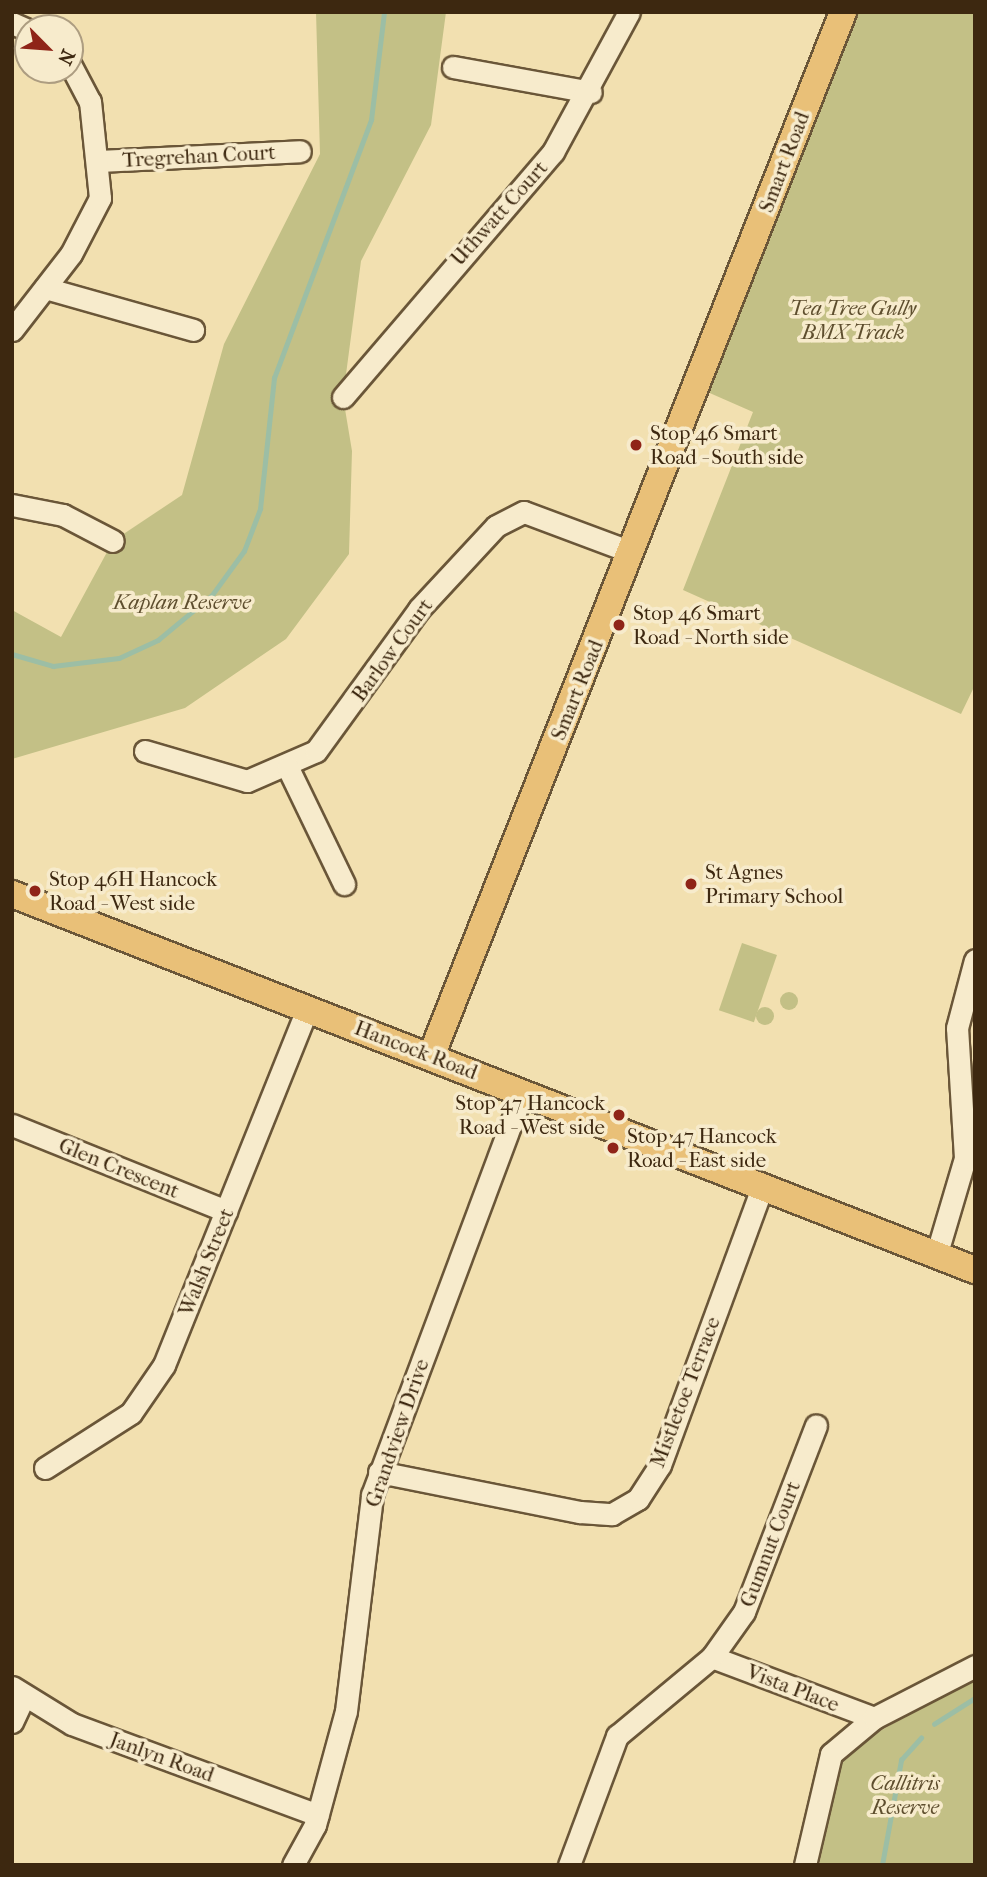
<!DOCTYPE html>
<style>
body{margin:0}
#map{position:relative;width:987px;height:1877px;overflow:hidden;background:#f2e0b0;font-family:"IM FELL French Canon",serif}
div>[style]{position:absolute}
.green>*{inset:0;background:#c3c086;transform-origin:0 0}
.round{border-radius:50%}
.stream>*{height:4.5px;margin:-2.25px;padding:0 2.25px;transform-origin:2.25px;border-radius:2.25px;background:#9cbea5}
.roads{filter:drop-shadow(2px 0 #6a5638) drop-shadow(-2px 0 #6a5638) drop-shadow(0 2px #6a5638) drop-shadow(0 -2px #6a5638)}
.minor>*{height:21px;margin:-10.5px;padding:0 10.5px;transform-origin:10.5px;border-radius:10.5px;background:#f7ebcc}
.major>*{height:26px;margin:-13px;padding:0 13px;transform-origin:13px;border-radius:13px;background:#e9c078}
.dots>*{width:19px;height:19px;translate:-50% -50%;box-sizing:border-box;border:4px solid #f7ebcc;border-radius:50%}
span{translate:-50% -50%;white-space:nowrap;text-align:center;line-height:1.15;-webkit-text-stroke:7px #f7ebcc;paint-order:stroke}
.street-label{font-size:21px;color:#3d2810}
.park-label{font-size:21px;color:#5e4e2e;font-style:italic}
.poi-label{font-size:21px;color:#3d2810}
.left{translate:0 -50%;text-align:left}
.right{translate:-100% -50%;text-align:right}
.frame{position:absolute;inset:0;border:14px solid #3d2810;pointer-events:none}
.north{position:absolute;left:14px;top:14px;width:70px;height:70px;box-sizing:border-box;background:#f7ebcc;border:2px solid #ad9d81;border-radius:50%;rotate:115deg;font-size:19px;font-weight:700;line-height:28px;text-align:center;color:#3d2810}
.north::after{content:'';display:block;margin:auto;width:24px;height:32px;background:#8f2418;clip-path:polygon(50% 0,100% 100%,50% 72%,0 100%)}
</style>
<div id="map">
<div class="green">
<div style="clip-path:polygon(316px 12px,446px 12px,431px 125px,361px 261px,343px 397px,352px 451px,349px 554px,286px 639px,185px 708px,12px 759px,12px 610px,61px 637px,113px 541px,182px 495px,224px 344px,320px 154px)"></div>
<div style="clip-path:polygon(843px 12px,975px 12px,975px 685px,961px 714px,683px 590px,753px 412px,696px 387px)"></div>
<div style="left:742px;top:943px;width:37px;height:71px;rotate:19deg"></div>
<div class="round" style="left:780px;top:992px;width:18px;height:18px"></div>
<div class="round" style="left:756px;top:1007px;width:18px;height:18px"></div>
<div style="clip-path:polygon(975px 1676px,975px 1865px,819px 1865px,844px 1752px)"></div>
</div>
<div class="stream">
<div style="left:12px;top:654px;width:43px;rotate:16.3deg"></div>
<div style="left:53px;top:666px;width:66px;rotate:-6.9deg"></div>
<div style="left:119px;top:658px;width:43px;rotate:-24.8deg"></div>
<div style="left:158px;top:640px;width:70px;rotate:-39.8deg"></div>
<div style="left:212px;top:595px;width:54px;rotate:-54deg"></div>
<div style="left:244px;top:551px;width:45px;rotate:-69.1deg"></div>
<div style="left:260px;top:509px;width:132px;rotate:-83.9deg"></div>
<div style="left:274px;top:378px;width:276px;rotate:-69.4deg"></div>
<div style="left:371px;top:120px;width:109px;rotate:-83.1deg"></div>
<div style="left:934px;top:1724px;width:49px;rotate:-32.4deg"></div>
<div style="left:882px;top:1865px;width:107px;rotate:-79.7deg"></div>
<div style="left:901px;top:1760px;width:30px;rotate:-48deg"></div>
</div>
<div class="roads">
<div class="minor">
<div style="left:12px;top:23px;width:17px;rotate:24deg"></div>
<div style="left:453px;top:67px;width:140px;rotate:10.3deg"></div>
<div style="left:99px;top:161px;width:201px;rotate:-2.8deg"></div>
<div style="left:45px;top:288px;width:154px;rotate:15.8deg"></div>
<div style="left:12px;top:330px;width:96px;rotate:-52.2deg"></div>
<div style="left:71px;top:254px;width:63px;rotate:-62.6deg"></div>
<div style="left:100px;top:198px;width:97px;rotate:-95.9deg"></div>
<div style="left:90px;top:102px;width:43px;rotate:-117.8deg"></div>
<div style="left:343px;top:397px;width:323px;rotate:-49.4deg"></div>
<div style="left:553px;top:152px;width:159px;rotate:-61.5deg"></div>
<div style="left:12px;top:505px;width:52px;rotate:11.1deg"></div>
<div style="left:63px;top:515px;width:56px;rotate:27.5deg"></div>
<div style="left:145px;top:751px;width:106px;rotate:16.4deg"></div>
<div style="left:247px;top:781px;width:75px;rotate:-23.5deg"></div>
<div style="left:316px;top:751px;width:175px;rotate:-54deg"></div>
<div style="left:419px;top:609px;width:113px;rotate:-47.1deg"></div>
<div style="left:496px;top:526px;width:31px;rotate:-27deg"></div>
<div style="left:524px;top:512px;width:114px;rotate:20.5deg"></div>
<div style="left:288px;top:768px;width:129px;rotate:64.2deg"></div>
<div style="left:12px;top:1125px;width:231px;rotate:21.9deg"></div>
<div style="left:936px;top:1256px;width:102px;rotate:-73.5deg"></div>
<div style="left:965px;top:1158px;width:130px;rotate:-93.5deg"></div>
<div style="left:957px;top:1028px;width:70px;rotate:-75.2deg"></div>
<div style="left:45px;top:1468px;width:102px;rotate:-32.6deg"></div>
<div style="left:131px;top:1413px;width:58px;rotate:-55.5deg"></div>
<div style="left:164px;top:1365px;width:384px;rotate:-68.1deg"></div>
<div style="left:379px;top:1472px;width:205px;rotate:11.3deg"></div>
<div style="left:580px;top:1512px;width:32px;rotate:4deg"></div>
<div style="left:612px;top:1514px;width:30px;rotate:-30deg"></div>
<div style="left:638px;top:1499px;width:40px;rotate:-57.1deg"></div>
<div style="left:660px;top:1465px;width:293px;rotate:-69.8deg"></div>
<div style="left:712px;top:1657px;width:173px;rotate:20.6deg"></div>
<div style="left:12px;top:1687px;width:70px;rotate:31.7deg"></div>
<div style="left:72px;top:1724px;width:262px;rotate:20.3deg"></div>
<div style="left:12px;top:1722px;width:29px;rotate:-65deg"></div>
<div style="left:293px;top:1865px;width:46px;rotate:-61.2deg"></div>
<div style="left:315px;top:1825px;width:118px;rotate:-74.8deg"></div>
<div style="left:346px;top:1711px;width:218px;rotate:-83.1deg"></div>
<div style="left:372px;top:1495px;width:431px;rotate:-69.5deg"></div>
<div style="left:569px;top:1865px;width:138px;rotate:-69.6deg"></div>
<div style="left:617px;top:1736px;width:124px;rotate:-39.7deg"></div>
<div style="left:712px;top:1657px;width:55px;rotate:-54.6deg"></div>
<div style="left:744px;top:1612px;width:200px;rotate:-68.9deg"></div>
<div style="left:805px;top:1865px;width:114px;rotate:-76.8deg"></div>
<div style="left:831px;top:1754px;width:56px;rotate:-39.9deg"></div>
<div style="left:874px;top:1718px;width:114px;rotate:-27.2deg"></div>
</div>
<div class="major">
<div style="left:12px;top:894px;width:1034px;rotate:21.33deg"></div>
<div style="left:432px;top:1054px;width:1120px;rotate:-68.47deg"></div>
</div>
</div>
<div class="dots">
<div style="left:636px;top:445px;background:#8f2418"></div>
<div style="left:619px;top:625px;background:#8f2418"></div>
<div style="left:691px;top:884px;background:#8f2418"></div>
<div style="left:35px;top:891px;background:#8f2418"></div>
<div style="left:619px;top:1115px;background:#8f2418"></div>
<div style="left:613px;top:1148px;background:#8f2418"></div>
</div>
<div class="street-label">
<span style="left:199px;top:156px;rotate:-3deg">Tregrehan Court</span>
<span style="left:784px;top:162px;rotate:-69deg">Smart Road</span>
<span style="left:499px;top:213px;rotate:-48deg">Uthwatt Court</span>
<span style="left:392px;top:650px;rotate:-54deg">Barlow Court</span>
<span style="left:577px;top:690px;rotate:-68deg">Smart Road</span>
<span style="left:416px;top:1050px;rotate:21deg">Hancock Road</span>
<span style="left:119px;top:1168px;rotate:22deg">Glen Crescent</span>
<span style="left:206px;top:1262px;rotate:-68deg">Walsh Street</span>
<span style="left:685px;top:1392px;rotate:-69deg">Mistletoe Terrace</span>
<span style="left:397px;top:1433px;rotate:-71deg">Grandview Drive</span>
<span style="left:770px;top:1544px;rotate:-69deg">Gumnut Court</span>
<span style="left:793px;top:1688px;rotate:21deg">Vista Place</span>
<span style="left:162px;top:1757px;rotate:20deg">Janlyn Road</span>
</div>
<div class="park-label">
<span style="left:853px;top:320px">Tea Tree Gully<br>BMX Track</span>
<span style="left:182px;top:602px">Kaplan Reserve</span>
<span style="left:905px;top:1795px">Callitris<br>Reserve</span>
</div>
<div class="poi-label">
<span class="left" style="left:650px;top:445px">Stop 46 Smart<br>Road - South side</span>
<span class="left" style="left:633px;top:625px">Stop 46 Smart<br>Road - North side</span>
<span class="left" style="left:705px;top:884px">St Agnes<br>Primary School</span>
<span class="left" style="left:49px;top:891px">Stop 46H Hancock<br>Road - West side</span>
<span class="right" style="left:605px;top:1115px">Stop 47 Hancock<br>Road - West side</span>
<span class="left" style="left:627px;top:1148px">Stop 47 Hancock<br>Road - East side</span>
</div>
<div class="frame"></div>
<div class="north">N</div>
</div>
